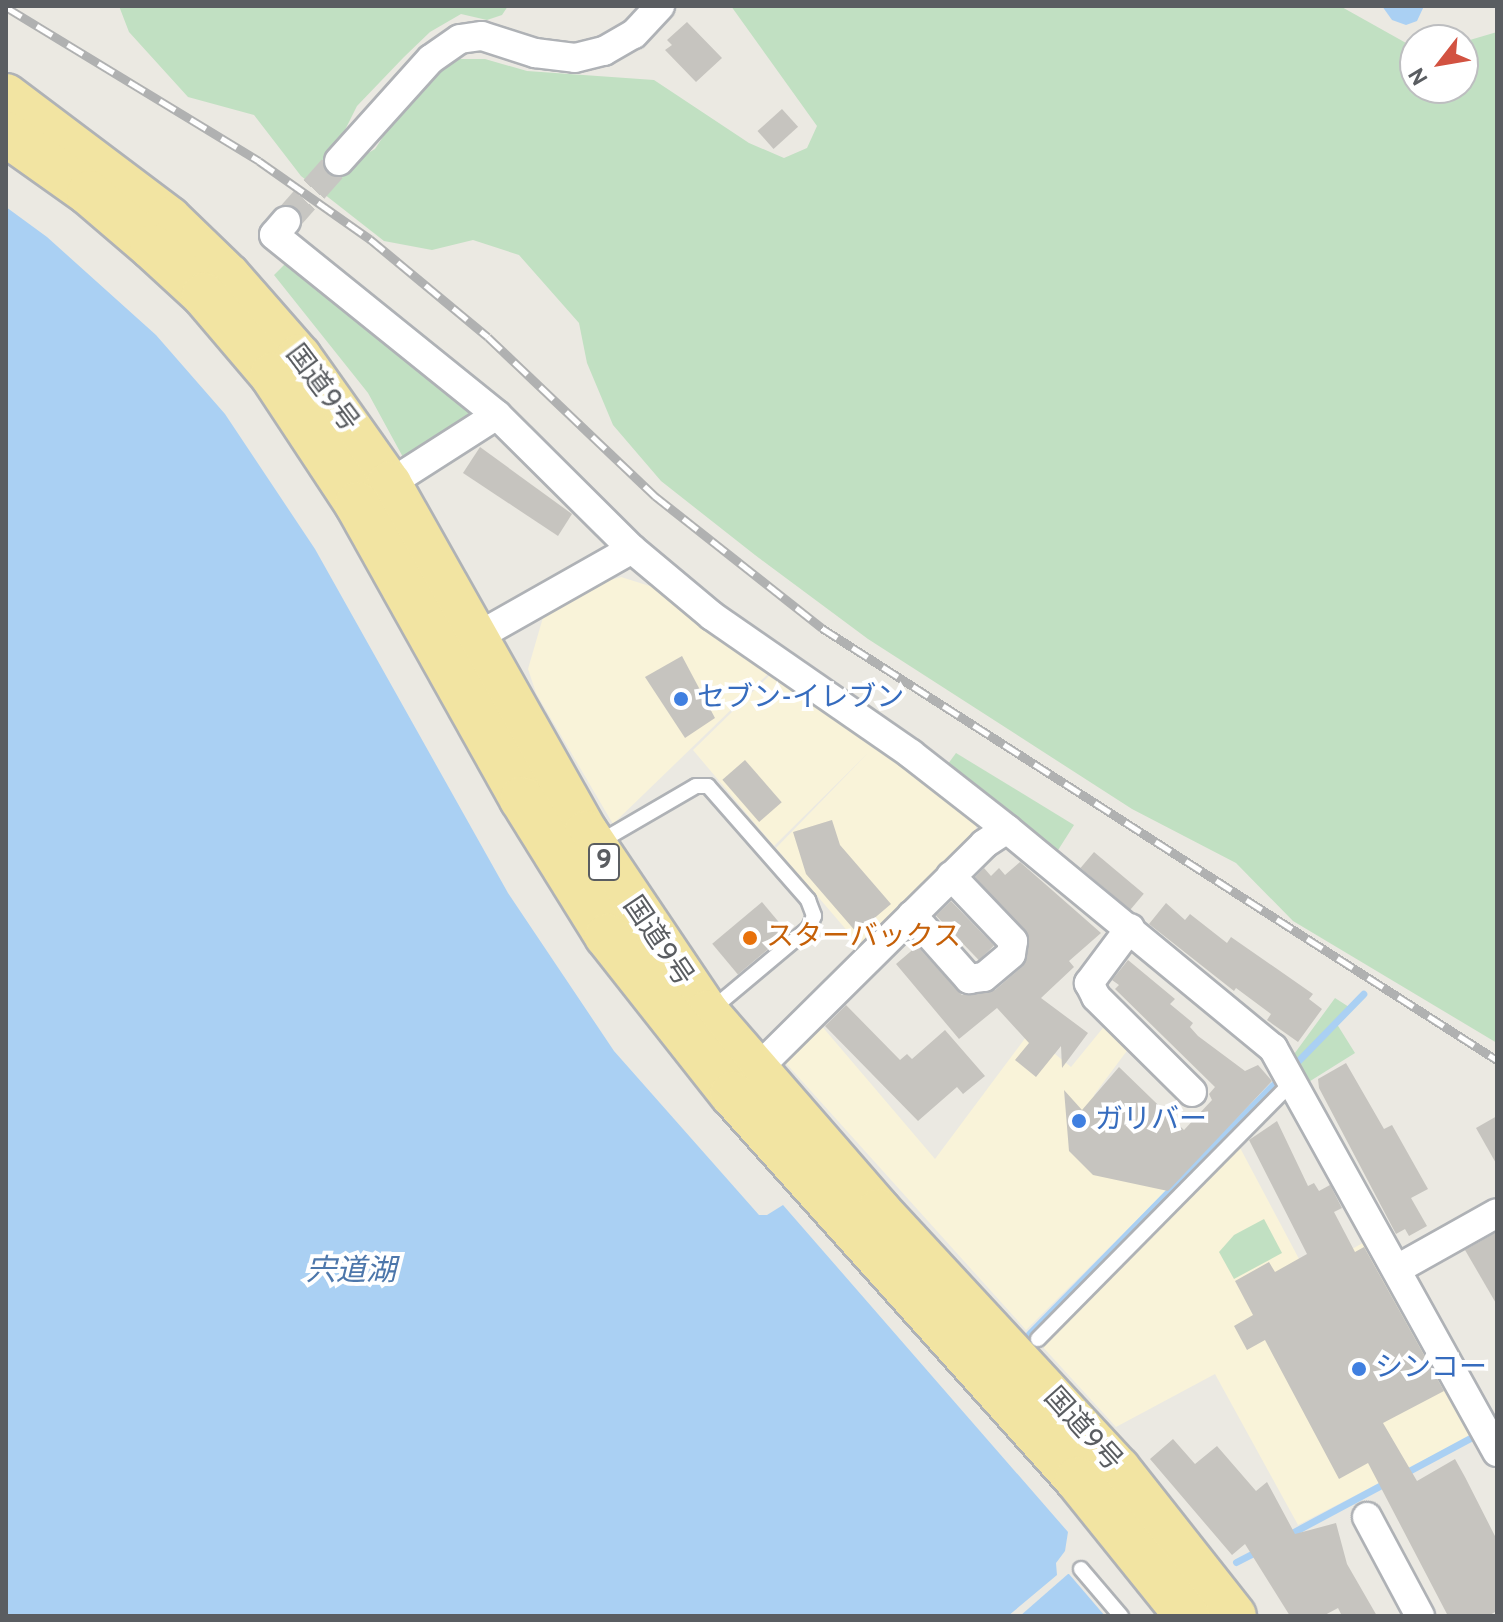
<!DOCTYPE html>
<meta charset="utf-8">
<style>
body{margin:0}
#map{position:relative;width:1503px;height:1622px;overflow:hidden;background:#ebe9e2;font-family:Overpass,"Noto Sans JP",sans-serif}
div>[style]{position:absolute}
.commercial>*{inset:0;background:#f9f3d9}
.green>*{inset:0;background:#c1e0c2}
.water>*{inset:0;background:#aad0f3}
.stream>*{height:7px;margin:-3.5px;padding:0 3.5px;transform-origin:3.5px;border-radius:3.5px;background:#aad0f3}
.building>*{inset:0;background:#c6c4bf;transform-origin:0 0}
.minor-tunnel>*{height:28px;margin-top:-14px;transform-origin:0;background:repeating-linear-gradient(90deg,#c7c6c2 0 28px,transparent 0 42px)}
.roads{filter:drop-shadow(2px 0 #afb2b6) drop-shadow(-2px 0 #afb2b6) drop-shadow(0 2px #afb2b6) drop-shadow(0 -2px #afb2b6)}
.service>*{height:14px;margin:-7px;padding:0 7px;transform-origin:7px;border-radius:7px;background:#fff}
.minor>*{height:28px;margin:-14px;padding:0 14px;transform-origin:14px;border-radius:14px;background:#fff}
.trunk>*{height:44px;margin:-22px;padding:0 22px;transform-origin:22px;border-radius:22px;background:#f2e4a2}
.rail>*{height:9px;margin-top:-4.5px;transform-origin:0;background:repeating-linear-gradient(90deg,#fff 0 18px,#b0b1b1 0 36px);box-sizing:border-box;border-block:2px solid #b0b1b1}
.dots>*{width:22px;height:22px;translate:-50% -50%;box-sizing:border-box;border:4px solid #fff;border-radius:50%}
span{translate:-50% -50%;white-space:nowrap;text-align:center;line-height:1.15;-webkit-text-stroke:8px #fff;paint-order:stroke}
.shield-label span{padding:2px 6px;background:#fff;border:2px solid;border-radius:6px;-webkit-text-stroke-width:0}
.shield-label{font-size:26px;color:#5a5d61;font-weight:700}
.street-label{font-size:28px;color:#5a5d61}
.shop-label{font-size:28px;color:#366cbe}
.left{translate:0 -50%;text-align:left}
.food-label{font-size:28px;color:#c56008}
.water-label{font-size:30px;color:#4d77ab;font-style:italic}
.frame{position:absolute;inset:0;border:8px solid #5a5d61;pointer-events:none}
.north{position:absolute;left:1399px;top:24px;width:80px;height:80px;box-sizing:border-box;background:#fff;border:2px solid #bdbec0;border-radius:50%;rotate:239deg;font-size:22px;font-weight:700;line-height:32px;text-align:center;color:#5a5d61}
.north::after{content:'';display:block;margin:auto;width:28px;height:36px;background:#d25241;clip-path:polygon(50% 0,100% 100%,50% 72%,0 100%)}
</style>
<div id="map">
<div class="commercial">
<div style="clip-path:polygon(621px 577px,656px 588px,769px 673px,613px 824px,536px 693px,528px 669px,544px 614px,600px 583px)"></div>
<div style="clip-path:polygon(771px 674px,922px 776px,977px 822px,975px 833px,862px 948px,776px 848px,868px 753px,774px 846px,693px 750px)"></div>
<div style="clip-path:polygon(1107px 1023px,1132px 1044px,1094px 1095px,1176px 1181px,1026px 1330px,783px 1060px,820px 1024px,935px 1159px,1029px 1033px,1071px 1067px)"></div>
<div style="clip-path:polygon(1238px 1144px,1307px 1274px,1370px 1239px,1472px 1435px,1298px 1525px,1215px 1374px,1116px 1427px,1041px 1345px)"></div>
</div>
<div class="green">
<div style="clip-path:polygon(119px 6px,508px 6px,502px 15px,487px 20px,461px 14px,430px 32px,404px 57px,357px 106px,336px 148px,344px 167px,375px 149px,406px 102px,454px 59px,485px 59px,527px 71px,654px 80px,749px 143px,784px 158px,807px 148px,817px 126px,731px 6px,1340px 6px,1415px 48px,1415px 88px,1463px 88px,1463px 42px,1497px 32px,1497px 1043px,1293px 921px,1236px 863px,1132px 809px,868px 639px,755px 555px,661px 481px,613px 425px,587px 363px,579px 323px,519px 255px,473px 240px,432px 250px,384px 241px,301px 176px,254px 115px,188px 97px,129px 32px)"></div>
<div style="clip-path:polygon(289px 260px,471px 404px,469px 418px,404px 459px,368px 393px,274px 275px)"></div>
<div style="clip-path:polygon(956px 753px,1074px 825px,1053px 858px,945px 768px)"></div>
<div style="clip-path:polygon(1335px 998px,1349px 1007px,1335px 1021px,1355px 1053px,1307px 1083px,1292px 1057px)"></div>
<div style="clip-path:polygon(1264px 1219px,1282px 1253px,1234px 1279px,1219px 1252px,1234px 1235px)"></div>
</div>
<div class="water">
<div style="clip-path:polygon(1382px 6px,1424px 6px,1417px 21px,1406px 25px,1392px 20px)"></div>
<div style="clip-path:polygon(6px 207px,47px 237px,156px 335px,225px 414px,315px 549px,508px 893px,614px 1051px,759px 1215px,767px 1215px,783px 1205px,1068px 1532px,1065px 1551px,1056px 1563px,1057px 1575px,1008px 1616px,6px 1616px)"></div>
<div style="clip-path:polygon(1069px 1574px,1105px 1616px,1020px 1616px,1068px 1574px)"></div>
</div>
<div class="stream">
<div style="left:1295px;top:1064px;width:98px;rotate:-45.8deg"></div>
<div style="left:1029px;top:1334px;width:354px;rotate:-45.6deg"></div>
<div style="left:1405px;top:1473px;width:78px;rotate:-28.2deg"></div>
<div style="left:1288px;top:1535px;width:112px;rotate:-28.2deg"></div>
<div style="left:1236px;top:1562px;width:27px;rotate:-27deg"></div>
</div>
<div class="building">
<div style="clip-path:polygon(687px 22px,722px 58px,696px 82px,665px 50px,672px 45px,667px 40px)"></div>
<div style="left:782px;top:109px;width:24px;height:33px;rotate:48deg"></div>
<div style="clip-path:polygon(480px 447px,572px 514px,558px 536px,463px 473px)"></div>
<div style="clip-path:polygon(682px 656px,715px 718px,685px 738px,645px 677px)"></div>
<div style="left:745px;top:760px;width:56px;height:30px;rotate:49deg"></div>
<div style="clip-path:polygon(832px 820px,840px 845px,891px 904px,857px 933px,806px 874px,793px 832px)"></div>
<div style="left:1094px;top:852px;width:65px;height:21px;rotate:40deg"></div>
<div style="clip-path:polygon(1020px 862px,1101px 933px,1069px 961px,1074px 967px,1041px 998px,1088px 1033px,1062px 1068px,1061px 1046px,1036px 1077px,1015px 1060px,1029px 1043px,997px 1008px,959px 1039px,896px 964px,917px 946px,962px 995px,995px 990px,1023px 966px,1029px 937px,975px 877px,984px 868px,991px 876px,999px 868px,1005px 875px)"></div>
<div style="left:951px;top:901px;width:62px;height:21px;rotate:46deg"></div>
<div style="left:762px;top:902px;width:40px;height:65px;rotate:50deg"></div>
<div style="clip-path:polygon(1166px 903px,1185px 920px,1190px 914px,1227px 943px,1231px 937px,1313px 994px,1309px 999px,1322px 1009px,1298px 1042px,1267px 1020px,1271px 1014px,1236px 988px,1234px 991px,1149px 924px)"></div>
<div style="clip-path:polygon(1128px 960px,1175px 999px,1170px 1004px,1193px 1023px,1190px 1027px,1198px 1036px,1245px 1071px,1258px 1065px,1272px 1081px,1168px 1191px,1093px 1175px,1069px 1151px,1064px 1090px,1082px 1110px,1119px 1067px,1184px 1130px,1212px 1100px,1209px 1094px,1215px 1087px,1115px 989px,1119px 985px,1112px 980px)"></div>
<div style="clip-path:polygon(846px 1005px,900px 1060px,907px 1054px,912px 1059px,945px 1030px,985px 1076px,963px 1094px,957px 1087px,918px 1121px,825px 1026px)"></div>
<div style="clip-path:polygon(1346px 1063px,1384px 1129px,1392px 1125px,1428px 1189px,1411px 1198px,1427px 1226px,1409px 1236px,1405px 1229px,1396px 1234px,1319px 1088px,1318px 1079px)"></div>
<div style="clip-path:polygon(1497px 1116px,1497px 1165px,1476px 1128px)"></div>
<div style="clip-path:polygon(1277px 1121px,1308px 1186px,1314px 1183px,1319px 1191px,1330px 1185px,1342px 1208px,1334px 1212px,1355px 1252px,1364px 1247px,1444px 1391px,1383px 1423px,1417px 1481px,1455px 1459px,1465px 1477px,1497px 1540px,1497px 1611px,1488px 1616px,1448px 1616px,1368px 1463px,1339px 1479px,1265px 1340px,1247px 1350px,1234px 1326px,1253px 1315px,1235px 1281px,1269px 1262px,1275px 1272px,1307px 1254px,1249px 1140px)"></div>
<div style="clip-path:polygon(1497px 1232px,1497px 1305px,1465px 1250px)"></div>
<div style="clip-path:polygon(1173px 1439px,1195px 1464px,1217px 1446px,1256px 1491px,1267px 1482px,1295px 1534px,1336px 1523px,1347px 1564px,1377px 1616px,1342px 1616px,1338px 1608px,1323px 1616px,1290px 1616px,1245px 1544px,1232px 1555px,1150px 1459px)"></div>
</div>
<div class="minor-tunnel">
<div style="left:286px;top:221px;width:80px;rotate:-48.5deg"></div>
</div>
<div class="roads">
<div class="service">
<div style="left:598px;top:843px;width:113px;rotate:-30.2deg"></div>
<div style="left:696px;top:786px;width:12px"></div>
<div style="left:708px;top:786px;width:152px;rotate:48.7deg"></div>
<div style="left:808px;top:900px;width:17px;rotate:69deg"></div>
<div style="left:814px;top:916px;width:13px;rotate:113deg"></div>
<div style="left:809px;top:928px;width:126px;rotate:140.1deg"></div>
<div style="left:1038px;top:1339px;width:363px;rotate:-45.3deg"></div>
<div style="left:1081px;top:1569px;width:62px;rotate:49.6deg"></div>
</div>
<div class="minor">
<div style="left:339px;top:161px;width:137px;rotate:-48deg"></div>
<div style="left:431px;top:59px;width:35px;rotate:-35deg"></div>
<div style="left:460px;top:39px;width:22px;rotate:-8deg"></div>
<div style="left:482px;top:36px;width:56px;rotate:17.8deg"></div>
<div style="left:535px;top:53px;width:40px;rotate:7.1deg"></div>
<div style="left:575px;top:58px;width:30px;rotate:-14deg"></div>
<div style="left:604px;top:51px;width:34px;rotate:-30deg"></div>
<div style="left:634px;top:34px;width:38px;rotate:-47deg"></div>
<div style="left:286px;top:221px;width:18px;rotate:131deg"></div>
<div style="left:274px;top:235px;width:287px;rotate:38.9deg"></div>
<div style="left:497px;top:415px;width:190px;rotate:44.8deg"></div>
<div style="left:632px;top:549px;width:195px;rotate:150.5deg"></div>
<div style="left:389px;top:484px;width:128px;rotate:-32.6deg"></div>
<div style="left:632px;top:549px;width:104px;rotate:39.9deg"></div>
<div style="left:712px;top:616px;width:242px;rotate:34.7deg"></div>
<div style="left:911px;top:754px;width:122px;rotate:38deg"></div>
<div style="left:912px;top:915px;width:86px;rotate:48.3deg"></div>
<div style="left:969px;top:979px;width:15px;rotate:-8deg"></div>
<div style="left:984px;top:977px;width:35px;rotate:-40deg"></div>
<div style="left:1011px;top:954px;width:13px;rotate:-81deg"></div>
<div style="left:1013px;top:941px;width:90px;rotate:-133.6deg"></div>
<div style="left:1130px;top:928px;width:69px;rotate:126.7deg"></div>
<div style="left:1089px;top:983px;width:16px;rotate:63deg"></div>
<div style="left:1096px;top:997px;width:135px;rotate:44.7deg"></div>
<div style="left:755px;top:1071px;width:322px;rotate:-44.7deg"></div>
<div style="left:984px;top:844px;width:27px;rotate:-33deg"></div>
<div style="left:1007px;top:829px;width:345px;rotate:39.5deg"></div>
<div style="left:1273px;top:1048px;width:462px;rotate:61deg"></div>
<div style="left:1399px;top:1268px;width:112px;rotate:-29.3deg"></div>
<div style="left:1367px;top:1517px;width:112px;rotate:61.8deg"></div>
</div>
<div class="trunk">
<div style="left:6px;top:96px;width:204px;rotate:37deg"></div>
<div style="left:169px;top:219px;width:82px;rotate:44deg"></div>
<div style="left:228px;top:276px;width:108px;rotate:48.8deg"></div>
<div style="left:299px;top:357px;width:156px;rotate:54.7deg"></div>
<div style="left:389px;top:484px;width:401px;rotate:60.6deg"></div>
<div style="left:586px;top:833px;width:217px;rotate:56.1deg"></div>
<div style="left:707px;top:1013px;width:262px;rotate:49deg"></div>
<div style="left:879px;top:1211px;width:352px;rotate:47.2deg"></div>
<div style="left:1118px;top:1469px;width:187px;rotate:51.7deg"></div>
<div style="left:6px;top:134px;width:102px;rotate:35.4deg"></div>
<div style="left:89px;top:193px;width:83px;rotate:40.6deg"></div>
<div style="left:152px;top:247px;width:71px;rotate:42.7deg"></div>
<div style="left:204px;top:295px;width:105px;rotate:49.6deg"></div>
<div style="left:272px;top:375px;width:154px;rotate:56.6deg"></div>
<div style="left:357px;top:504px;width:338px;rotate:60.8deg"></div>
<div style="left:522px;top:799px;width:161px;rotate:58.2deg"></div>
<div style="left:607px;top:936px;width:201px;rotate:51.7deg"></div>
<div style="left:732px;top:1094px;width:517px;rotate:48.14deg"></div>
<div style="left:1077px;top:1479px;width:176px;rotate:51.2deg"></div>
</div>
</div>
<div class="rail">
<div style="left:6px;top:7px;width:296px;rotate:31.3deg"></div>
<div style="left:259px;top:161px;width:136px;rotate:35.1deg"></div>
<div style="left:370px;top:239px;width:153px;rotate:39.7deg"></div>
<div style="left:488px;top:337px;width:231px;rotate:43.6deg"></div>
<div style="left:655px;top:496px;width:213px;rotate:38.3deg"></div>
<div style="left:822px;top:628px;width:801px;rotate:32.62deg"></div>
</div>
<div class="dots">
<div style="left:681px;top:699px;background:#3f7fe0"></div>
<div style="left:750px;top:938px;background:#e8710a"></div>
<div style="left:1079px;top:1121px;background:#3f7fe0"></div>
<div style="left:1359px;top:1369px;background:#3f7fe0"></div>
</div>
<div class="shield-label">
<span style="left:604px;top:862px">9</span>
</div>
<div class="street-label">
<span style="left:321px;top:389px;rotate:53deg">国道9号</span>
<span style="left:657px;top:942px;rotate:56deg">国道9号</span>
<span style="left:1082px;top:1430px;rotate:48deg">国道9号</span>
</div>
<div class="shop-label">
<span class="left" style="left:697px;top:699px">セブン-イレブン</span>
<span class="left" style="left:1095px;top:1121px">ガリバー</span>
<span class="left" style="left:1375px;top:1369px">シンコー</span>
</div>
<div class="food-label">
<span class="left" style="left:766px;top:938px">スターバックス</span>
</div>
<div class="water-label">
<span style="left:351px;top:1273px">宍道湖</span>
</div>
<div class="frame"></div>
<div class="north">N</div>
</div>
